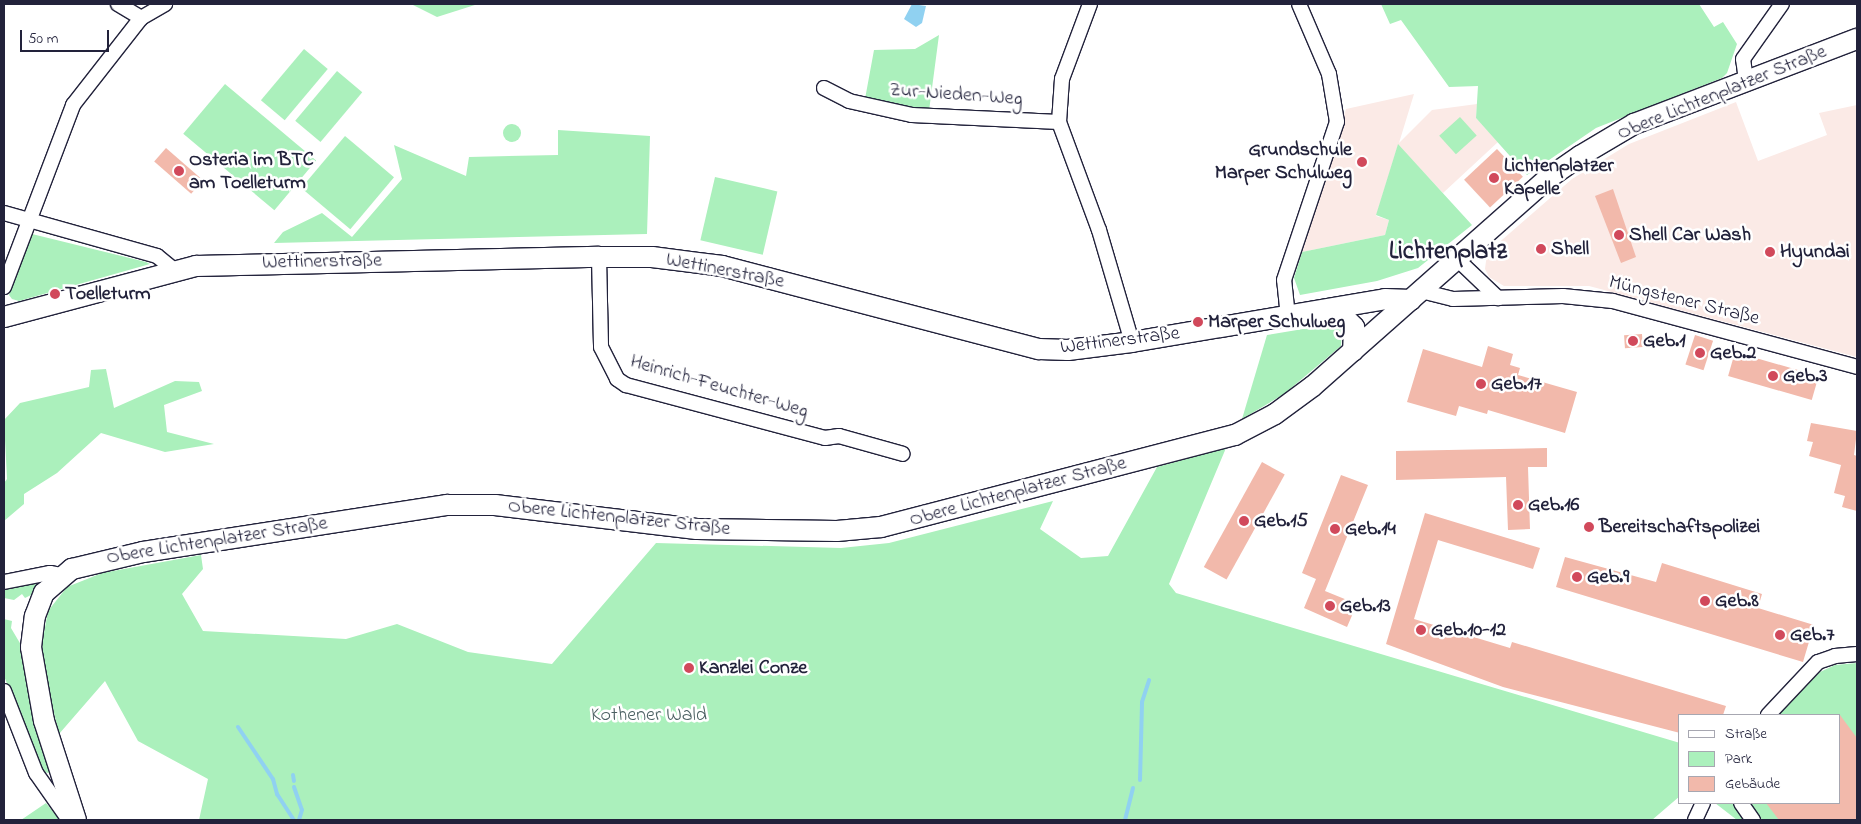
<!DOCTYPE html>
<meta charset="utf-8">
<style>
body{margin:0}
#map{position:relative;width:1861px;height:824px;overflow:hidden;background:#fff;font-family:"Indie Flower",sans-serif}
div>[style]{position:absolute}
.built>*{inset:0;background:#fbeae6}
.green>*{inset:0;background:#abf0bc;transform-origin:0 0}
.round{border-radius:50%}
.water>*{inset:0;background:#90d1f1}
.stream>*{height:4px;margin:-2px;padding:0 2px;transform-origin:2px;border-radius:2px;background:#90d1f1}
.building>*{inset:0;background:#f2b9ab;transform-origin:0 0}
.roads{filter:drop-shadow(1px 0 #22223b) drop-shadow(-1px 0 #22223b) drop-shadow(0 1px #22223b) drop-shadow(0 -1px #22223b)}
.street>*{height:14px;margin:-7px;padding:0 7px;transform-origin:7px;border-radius:7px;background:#fff}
.secondary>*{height:20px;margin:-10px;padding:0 10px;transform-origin:10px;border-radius:10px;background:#fff}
.dots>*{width:14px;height:14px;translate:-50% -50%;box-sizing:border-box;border:2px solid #fff;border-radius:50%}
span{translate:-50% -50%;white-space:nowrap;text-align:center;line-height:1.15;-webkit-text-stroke:5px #fff;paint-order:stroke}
.street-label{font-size:20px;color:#22223b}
.poi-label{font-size:20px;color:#22223b;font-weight:700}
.right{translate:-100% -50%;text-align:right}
.left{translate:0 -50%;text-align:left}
.park-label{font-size:20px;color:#4b6062}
.district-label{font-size:25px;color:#22223b;font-weight:700}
.frame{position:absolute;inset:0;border:5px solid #22223b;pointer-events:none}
.legend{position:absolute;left:1678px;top:714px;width:162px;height:90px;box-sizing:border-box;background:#fff;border:1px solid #a7a7b1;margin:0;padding:6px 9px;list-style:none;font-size:15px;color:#22223b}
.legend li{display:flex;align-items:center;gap:10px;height:25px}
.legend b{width:25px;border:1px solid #a7a7b1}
.scale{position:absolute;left:20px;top:30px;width:89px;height:22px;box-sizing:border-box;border:2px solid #22223b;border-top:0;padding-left:6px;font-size:15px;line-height:18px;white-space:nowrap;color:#22223b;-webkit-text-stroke:4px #fff;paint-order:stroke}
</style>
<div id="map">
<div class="built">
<div style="clip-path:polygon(1414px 94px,1399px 143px,1432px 110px,1477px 104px,1476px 118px,1498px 142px,1443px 193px,1398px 145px,1376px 216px,1389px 220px,1385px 235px,1302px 252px,1346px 109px)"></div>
<div style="clip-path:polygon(1736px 102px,1758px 161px,1827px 135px,1819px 113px,1857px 105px,1857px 357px,1589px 286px,1504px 286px,1489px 277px,1485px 269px,1487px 253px,1572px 179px,1629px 144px)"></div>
</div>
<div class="green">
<div style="clip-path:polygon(411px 4px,478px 4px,437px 17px)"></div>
<div style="clip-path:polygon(1381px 4px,1699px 4px,1714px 27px,1723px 22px,1737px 44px,1727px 73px,1722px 78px,1596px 128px,1527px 175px,1476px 118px,1478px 86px,1449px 87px,1401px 20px,1390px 24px)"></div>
<div style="clip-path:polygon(939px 35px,929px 111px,865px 99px,874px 50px,915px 49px)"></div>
<div style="left:304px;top:49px;width:31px;height:67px;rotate:40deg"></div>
<div style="left:337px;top:71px;width:33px;height:65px;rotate:40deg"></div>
<div style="left:225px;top:84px;width:119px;height:65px;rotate:40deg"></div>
<div style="left:1460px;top:117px;width:25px;height:28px;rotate:48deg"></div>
<div class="round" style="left:503px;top:124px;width:18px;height:18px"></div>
<div style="clip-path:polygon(558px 130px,650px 136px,647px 234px,274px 243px,283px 232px,322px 213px,352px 237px,402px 179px,394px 145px,466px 176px,469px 157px,558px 155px)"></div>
<div style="left:345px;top:136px;width:64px;height:68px;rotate:40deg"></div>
<div style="clip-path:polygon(1398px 144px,1472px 225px,1418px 268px,1377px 281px,1300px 295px,1294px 278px,1302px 252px,1385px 235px,1389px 220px,1376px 215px)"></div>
<div style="left:715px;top:177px;width:64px;height:65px;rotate:13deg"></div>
<div style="clip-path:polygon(32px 234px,146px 262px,150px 264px,19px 301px,12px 299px,9px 295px)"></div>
<div style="clip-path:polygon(1333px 324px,1342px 328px,1341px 346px,1284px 394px,1242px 419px,1267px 335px)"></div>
<div style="clip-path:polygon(106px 369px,114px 408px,175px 381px,199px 382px,202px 391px,164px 405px,167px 432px,214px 444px,165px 452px,101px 433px,57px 473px,24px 494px,24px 504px,4px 521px,4px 483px,7px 479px,4px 420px,20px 403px,89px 387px,91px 370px)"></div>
<div style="clip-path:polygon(1226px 448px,1169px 584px,1176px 593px,1680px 743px,1680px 796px,1652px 820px,199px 820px,208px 779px,138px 741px,105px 681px,59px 734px,44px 671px,42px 644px,48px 611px,67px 587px,102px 573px,201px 555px,203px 569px,182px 594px,203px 631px,346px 639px,397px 624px,468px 652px,552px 664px,656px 543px,841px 548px,889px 543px,1053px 501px,1040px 529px,1081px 558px,1108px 556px,1157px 467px)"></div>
<div style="clip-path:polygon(37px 582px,31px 595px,25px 598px,22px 594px,14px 600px,4px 598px,4px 589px)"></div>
<div style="clip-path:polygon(4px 619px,12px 621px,11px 628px,24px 650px,49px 773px,42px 772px,4px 676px)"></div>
<div style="clip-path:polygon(1857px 663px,1857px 820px,1758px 820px,1746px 803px,1840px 803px,1840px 715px,1778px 715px,1820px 672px,1835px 665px)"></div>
<div style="clip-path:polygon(46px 803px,60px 820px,21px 820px)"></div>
<div style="clip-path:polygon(1715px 803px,1737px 803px,1749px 820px,1737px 820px)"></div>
</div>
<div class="water">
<div style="clip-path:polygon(912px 4px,926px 6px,922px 23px,916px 27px,904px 19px)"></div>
</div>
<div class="stream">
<div style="left:238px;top:727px;width:63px;rotate:56.1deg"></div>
<div style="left:273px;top:779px;width:16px;rotate:75deg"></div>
<div style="left:277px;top:794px;width:31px;rotate:57deg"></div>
<div style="left:293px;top:775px;width:6px;rotate:81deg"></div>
<div style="left:1140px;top:780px;width:78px;rotate:-88.5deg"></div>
<div style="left:1142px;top:702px;width:23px;rotate:-72deg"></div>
<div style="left:294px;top:787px;width:24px;rotate:71deg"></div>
<div style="left:302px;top:810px;width:10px;rotate:107deg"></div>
<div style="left:1125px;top:820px;width:33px;rotate:-76deg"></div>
</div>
<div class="building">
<div style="left:166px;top:148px;width:49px;height:18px;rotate:41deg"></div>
<div style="left:1497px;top:149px;width:38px;height:45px;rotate:47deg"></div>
<div style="clip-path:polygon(1613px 189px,1636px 257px,1621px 263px,1595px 196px)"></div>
<div style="left:1642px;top:334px;width:13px;height:18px;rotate:86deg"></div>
<div style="left:1695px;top:335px;width:19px;height:31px;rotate:18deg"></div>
<div style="clip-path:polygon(1488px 346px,1513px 354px,1510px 365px,1520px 368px,1518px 375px,1577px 392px,1565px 433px,1488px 410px,1487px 414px,1459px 406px,1456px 416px,1407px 402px,1423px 349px,1482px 367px)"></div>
<div style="left:1735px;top:352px;width:87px;height:25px;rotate:16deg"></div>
<div style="clip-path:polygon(1811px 423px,1857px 431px,1854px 455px,1857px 456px,1857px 511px,1842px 507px,1845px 496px,1834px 493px,1841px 465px,1809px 456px,1813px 442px,1807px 441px)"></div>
<div style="clip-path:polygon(1547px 448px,1547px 467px,1528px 467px,1530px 529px,1508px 530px,1506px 477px,1396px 480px,1396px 451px)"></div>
<div style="left:1262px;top:462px;width:26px;height:120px;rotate:29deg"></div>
<div style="clip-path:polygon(1341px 475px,1368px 485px,1325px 591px,1357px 604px,1347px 627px,1304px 608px,1316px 579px,1302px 573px)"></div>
<div style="clip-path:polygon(1425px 513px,1540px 548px,1533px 569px,1438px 540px,1414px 619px,1510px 648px,1512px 642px,1726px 706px,1723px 715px,1680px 715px,1680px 733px,1503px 687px,1386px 644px)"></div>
<div style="clip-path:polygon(1565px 557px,1656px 582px,1662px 563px,1762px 594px,1758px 608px,1814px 625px,1803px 662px,1556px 587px)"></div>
<div style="clip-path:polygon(1840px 715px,1857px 738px,1857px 820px,1779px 820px,1766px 803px,1840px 803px)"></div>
</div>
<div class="roads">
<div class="street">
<div style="left:118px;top:4px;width:27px;rotate:31deg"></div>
<div style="left:1090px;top:4px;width:80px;rotate:110.5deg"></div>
<div style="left:1062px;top:79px;width:43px;rotate:94deg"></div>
<div style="left:1059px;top:122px;width:115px;rotate:69.7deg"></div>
<div style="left:1099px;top:230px;width:117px;rotate:73.6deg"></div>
<div style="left:1746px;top:80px;width:21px;rotate:-98deg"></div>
<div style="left:1743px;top:59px;width:67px;rotate:-54.7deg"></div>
<div style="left:824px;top:88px;width:28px;rotate:27deg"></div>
<div style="left:849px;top:101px;width:65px;rotate:12.5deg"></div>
<div style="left:912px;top:115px;width:147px;rotate:2.7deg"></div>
<div style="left:4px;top:213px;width:159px;rotate:15.7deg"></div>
<div style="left:157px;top:256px;width:22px;rotate:39deg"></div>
<div style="left:599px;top:257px;width:90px;rotate:88.7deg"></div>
<div style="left:601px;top:347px;width:36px;rotate:63deg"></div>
<div style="left:617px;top:379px;width:11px;rotate:34deg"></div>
<div style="left:626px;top:385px;width:206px;rotate:14.9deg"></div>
<div style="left:825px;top:438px;width:14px;rotate:-8deg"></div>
<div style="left:839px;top:436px;width:66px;rotate:15.7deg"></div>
<div style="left:1457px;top:259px;width:57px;rotate:43.6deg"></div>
<div style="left:4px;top:287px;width:195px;rotate:-69.2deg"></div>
<div style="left:73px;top:105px;width:110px;rotate:-52deg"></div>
<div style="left:141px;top:18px;width:28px;rotate:-30deg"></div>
<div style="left:1421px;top:291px;width:33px;rotate:14deg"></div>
<div style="left:1453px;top:299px;width:110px;rotate:-1.6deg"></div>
<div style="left:1563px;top:296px;width:50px;rotate:5.7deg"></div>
<div style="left:1613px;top:301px;width:253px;rotate:15.1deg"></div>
<div style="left:1288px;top:317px;width:37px;rotate:-96deg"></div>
<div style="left:1284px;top:280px;width:167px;rotate:-71.5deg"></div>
<div style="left:1337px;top:122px;width:49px;rotate:-99.5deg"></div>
<div style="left:1329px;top:74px;width:76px;rotate:-113.2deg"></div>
<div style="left:4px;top:582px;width:47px;rotate:-11.1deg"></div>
<div style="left:50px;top:573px;width:11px;rotate:10deg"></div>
<div style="left:4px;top:691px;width:88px;rotate:68.7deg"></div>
<div style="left:36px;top:773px;width:57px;rotate:54.9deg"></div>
<div style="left:1768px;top:715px;width:73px;rotate:-46.7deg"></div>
<div style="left:1818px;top:662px;width:18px;rotate:-19deg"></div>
<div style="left:1835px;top:656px;width:22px;rotate:-5deg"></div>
<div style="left:1741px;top:803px;width:21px;rotate:55deg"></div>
<div style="left:1695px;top:820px;width:19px;rotate:-65deg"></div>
</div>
<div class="secondary">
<div style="left:1326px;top:310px;width:18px;rotate:19deg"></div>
<div style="left:1343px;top:316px;width:16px;rotate:45deg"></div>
<div style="left:1354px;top:327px;width:24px;rotate:92deg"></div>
<div style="left:4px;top:317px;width:199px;rotate:-14.9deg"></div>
<div style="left:196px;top:266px;width:403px;rotate:-1.3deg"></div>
<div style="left:599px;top:257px;width:53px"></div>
<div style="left:652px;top:257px;width:71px;rotate:7.3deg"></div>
<div style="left:722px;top:266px;width:328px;rotate:14.7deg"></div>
<div style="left:1039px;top:349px;width:29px;rotate:2deg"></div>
<div style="left:1068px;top:350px;width:64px;rotate:-7.1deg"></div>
<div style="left:1132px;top:342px;width:257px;rotate:-9.6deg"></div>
<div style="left:1385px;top:299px;width:26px;rotate:2deg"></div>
<div style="left:76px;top:820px;width:104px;rotate:-107.9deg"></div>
<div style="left:44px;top:721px;width:75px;rotate:-100deg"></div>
<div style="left:31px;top:647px;width:31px;rotate:-83deg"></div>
<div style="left:35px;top:616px;width:25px;rotate:-69deg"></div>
<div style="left:44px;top:593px;width:37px;rotate:-41deg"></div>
<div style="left:72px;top:569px;width:73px;rotate:-13.5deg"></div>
<div style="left:143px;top:552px;width:308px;rotate:-8.8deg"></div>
<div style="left:447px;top:505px;width:48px"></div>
<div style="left:495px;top:505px;width:203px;rotate:6.8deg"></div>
<div style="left:697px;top:529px;width:140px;rotate:0.8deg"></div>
<div style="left:837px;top:531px;width:44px;rotate:-5.2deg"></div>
<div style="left:881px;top:527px;width:366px;rotate:-14.6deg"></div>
<div style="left:1235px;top:435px;width:45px;rotate:-27.7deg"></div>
<div style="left:1275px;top:414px;width:47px;rotate:-36.4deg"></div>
<div style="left:1313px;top:386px;width:312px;rotate:-41.5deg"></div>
<div style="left:1547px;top:179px;width:40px;rotate:-34.9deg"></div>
<div style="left:1580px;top:156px;width:63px;rotate:-30.7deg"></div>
<div style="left:1634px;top:124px;width:239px;rotate:-20.9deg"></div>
</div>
</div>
<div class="dots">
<div style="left:1362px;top:162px;background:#d1495b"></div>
<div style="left:179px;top:171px;background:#d1495b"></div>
<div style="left:1494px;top:178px;background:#d1495b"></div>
<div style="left:1619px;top:235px;background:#d1495b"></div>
<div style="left:1541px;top:249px;background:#d1495b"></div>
<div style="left:1770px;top:252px;background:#d1495b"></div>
<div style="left:55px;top:294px;background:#d1495b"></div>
<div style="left:1198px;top:322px;background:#d1495b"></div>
<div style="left:1633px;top:341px;background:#d1495b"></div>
<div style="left:1700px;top:353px;background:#d1495b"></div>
<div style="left:1773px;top:376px;background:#d1495b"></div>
<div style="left:1481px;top:384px;background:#d1495b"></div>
<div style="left:1518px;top:505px;background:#d1495b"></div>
<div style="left:1244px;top:521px;background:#d1495b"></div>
<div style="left:1589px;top:527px;background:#d1495b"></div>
<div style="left:1335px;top:529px;background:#d1495b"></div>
<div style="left:1577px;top:577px;background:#d1495b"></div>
<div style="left:1705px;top:601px;background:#d1495b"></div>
<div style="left:1330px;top:606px;background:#d1495b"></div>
<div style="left:1421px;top:630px;background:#d1495b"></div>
<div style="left:1780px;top:635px;background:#d1495b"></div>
<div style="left:689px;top:668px;background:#d1495b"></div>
</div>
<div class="street-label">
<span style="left:1722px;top:93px;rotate:-22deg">Obere Lichtenplatzer Straße</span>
<span style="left:956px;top:95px;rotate:4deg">Zur-Nieden-Weg</span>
<span style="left:322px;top:262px;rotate:-1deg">Wettinerstraße</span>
<span style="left:725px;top:271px;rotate:11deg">Wettinerstraße</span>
<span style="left:1684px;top:301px;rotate:14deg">Müngstener Straße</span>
<span style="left:1120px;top:341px;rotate:-7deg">Wettinerstraße</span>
<span style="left:719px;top:387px;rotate:16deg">Heinrich-Feuchter-Weg</span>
<span style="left:1018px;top:492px;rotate:-15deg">Obere Lichtenplatzer Straße</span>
<span style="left:619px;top:518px;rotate:6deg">Obere Lichtenplatzer Straße</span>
<span style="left:217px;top:541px;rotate:-9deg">Obere Lichtenplatzer Straße</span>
</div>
<div class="poi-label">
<span class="right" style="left:1352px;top:162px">Grundschule<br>Marper Schulweg</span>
<span class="left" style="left:189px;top:172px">Osteria im BTC<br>am Toelleturm</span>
<span class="left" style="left:1504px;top:178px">Lichtenplatzer<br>Kapelle</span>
<span class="left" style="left:1629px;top:235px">Shell Car Wash</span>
<span class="left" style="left:1551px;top:249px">Shell</span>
<span class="left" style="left:1780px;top:252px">Hyundai</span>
<span class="left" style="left:65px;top:294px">Toelleturm</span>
<span class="left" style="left:1208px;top:322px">Marper Schulweg</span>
<span class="left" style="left:1643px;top:341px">Geb.1</span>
<span class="left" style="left:1710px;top:353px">Geb.2</span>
<span class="left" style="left:1783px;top:376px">Geb.3</span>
<span class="left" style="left:1491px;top:384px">Geb.17</span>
<span class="left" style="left:1528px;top:505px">Geb.16</span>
<span class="left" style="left:1254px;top:521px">Geb.15</span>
<span class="left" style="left:1599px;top:527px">Bereitschaftspolizei</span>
<span class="left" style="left:1345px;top:529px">Geb.14</span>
<span class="left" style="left:1587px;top:577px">Geb.9</span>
<span class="left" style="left:1715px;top:601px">Geb.8</span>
<span class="left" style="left:1340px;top:606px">Geb.13</span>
<span class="left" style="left:1431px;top:630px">Geb.10-12</span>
<span class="left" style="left:1790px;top:635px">Geb.7</span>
<span class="left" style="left:699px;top:668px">Kanzlei Conze</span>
</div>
<div class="park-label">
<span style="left:649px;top:715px">Kothener Wald</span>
</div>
<div class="district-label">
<span style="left:1448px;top:252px">Lichtenplatz</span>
</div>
<div class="frame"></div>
<ul class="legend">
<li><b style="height:6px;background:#fff"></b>Straße</li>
<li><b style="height:14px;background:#abf0bc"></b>Park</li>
<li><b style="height:14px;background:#f2b9ab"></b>Gebäude</li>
</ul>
<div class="scale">50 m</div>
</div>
